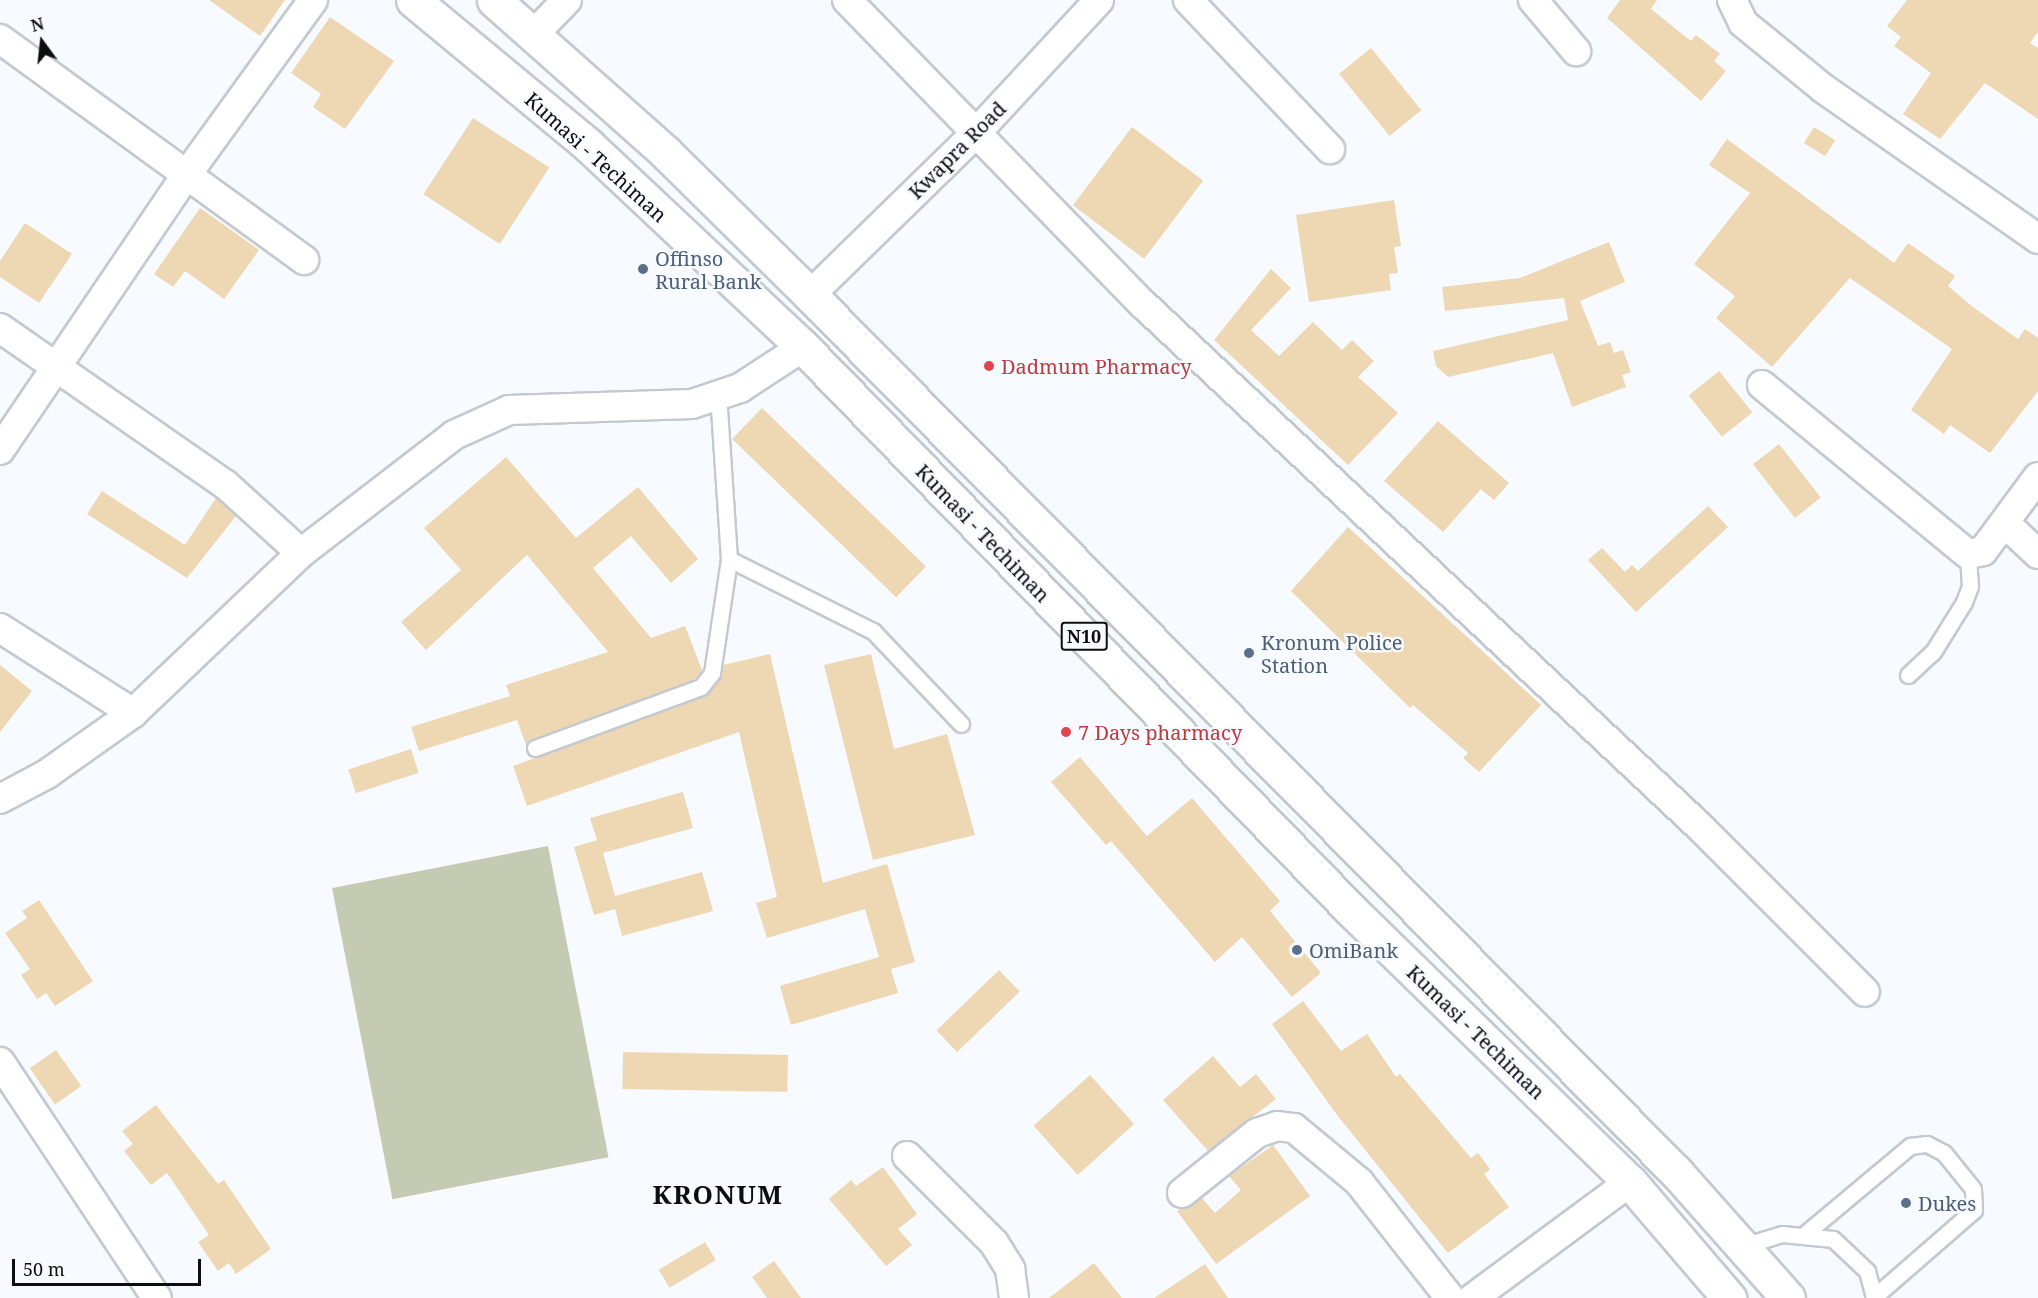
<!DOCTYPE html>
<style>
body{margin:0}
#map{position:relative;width:2038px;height:1298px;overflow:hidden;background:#f7fafe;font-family:"Noto Serif",serif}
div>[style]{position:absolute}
.green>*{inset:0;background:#c5cbb2;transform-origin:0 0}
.building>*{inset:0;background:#eed7b3;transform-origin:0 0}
.roads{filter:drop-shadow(2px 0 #c4c9d0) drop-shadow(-2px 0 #c4c9d0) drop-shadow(0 2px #c4c9d0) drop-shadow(0 -2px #c4c9d0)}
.lane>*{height:15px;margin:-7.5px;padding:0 7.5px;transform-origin:7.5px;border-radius:7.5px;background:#fff}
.street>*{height:28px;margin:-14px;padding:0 14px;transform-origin:14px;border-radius:14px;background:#fff}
.highway>*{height:33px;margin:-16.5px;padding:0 16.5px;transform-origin:16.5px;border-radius:16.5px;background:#fff}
.dots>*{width:16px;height:16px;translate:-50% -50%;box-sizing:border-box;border:3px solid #f7fafe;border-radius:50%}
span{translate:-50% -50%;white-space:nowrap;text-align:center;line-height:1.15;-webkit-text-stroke:5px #f7fafe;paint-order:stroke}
.shield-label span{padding:2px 4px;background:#f7fafe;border:2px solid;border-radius:4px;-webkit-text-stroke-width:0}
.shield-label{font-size:18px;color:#0c0e10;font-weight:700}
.street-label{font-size:20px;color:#0c0e10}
.service-label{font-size:20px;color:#4e5e75}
.left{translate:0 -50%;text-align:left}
.health-label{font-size:20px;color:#be3a42}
.district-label{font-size:26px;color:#0c0e10;font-weight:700;letter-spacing:1.5px}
.north{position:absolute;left:12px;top:12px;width:60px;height:60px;-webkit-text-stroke:4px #f7fafe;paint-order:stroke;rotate:345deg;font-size:16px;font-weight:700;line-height:24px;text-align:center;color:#0c0e10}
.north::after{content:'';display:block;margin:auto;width:21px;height:27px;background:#0c0e10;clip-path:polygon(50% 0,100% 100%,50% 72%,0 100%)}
.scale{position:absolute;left:12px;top:1259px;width:189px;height:27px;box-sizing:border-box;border:3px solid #0c0e10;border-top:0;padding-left:8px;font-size:18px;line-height:21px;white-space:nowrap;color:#0c0e10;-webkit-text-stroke:4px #f7fafe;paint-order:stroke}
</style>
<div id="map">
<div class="green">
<div style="left:548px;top:846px;width:317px;height:220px;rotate:79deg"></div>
</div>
<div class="building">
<div style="clip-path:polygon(209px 0,285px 0,260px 36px)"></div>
<div style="clip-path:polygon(1620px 0,1657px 0,1651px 9px,1691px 41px,1696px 35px,1720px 54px,1714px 61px,1726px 71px,1701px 101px,1607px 18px)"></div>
<div style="clip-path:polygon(1907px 0,2038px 0,2038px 32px,2030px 43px,2038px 48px,2038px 119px,1985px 83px,1940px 139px,1903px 114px,1931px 73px,1894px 46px,1901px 37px,1887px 26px)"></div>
<div style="clip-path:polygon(330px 17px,394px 61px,345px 129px,313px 107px,321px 94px,291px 73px)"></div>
<div style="left:1371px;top:48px;width:80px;height:41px;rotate:51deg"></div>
<div style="left:473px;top:118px;width:91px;height:91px;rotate:33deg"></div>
<div style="left:1132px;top:127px;width:89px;height:98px;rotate:37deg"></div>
<div style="left:1814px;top:127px;width:25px;height:19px;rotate:32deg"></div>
<div style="clip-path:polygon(1727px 139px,1894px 263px,1908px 243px,1955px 276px,1948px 286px,1973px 307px,2018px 339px,2025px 329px,2038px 338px,2038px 391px,1990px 453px,1950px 425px,1944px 434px,1911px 410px,1952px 349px,1850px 278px,1772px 367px,1716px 318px,1735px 296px,1694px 264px,1750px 193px,1709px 165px)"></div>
<div style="clip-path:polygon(1394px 200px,1401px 246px,1394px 247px,1398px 273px,1389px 274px,1391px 290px,1309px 302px,1296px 215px)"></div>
<div style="clip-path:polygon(200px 208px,259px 250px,224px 299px,185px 271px,173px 287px,154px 274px)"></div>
<div style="clip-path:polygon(25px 223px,72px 254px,39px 303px,0 277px,0 261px)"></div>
<div style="clip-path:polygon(1609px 242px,1625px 282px,1580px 301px,1598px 346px,1610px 342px,1614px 353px,1623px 350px,1631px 372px,1622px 375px,1626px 387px,1572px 407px,1553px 353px,1448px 377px,1436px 366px,1433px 351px,1568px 320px,1564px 298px,1445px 311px,1442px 287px,1520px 278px)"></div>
<div style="clip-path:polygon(1271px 269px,1291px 288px,1251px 330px,1279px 356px,1313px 322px,1342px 350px,1352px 340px,1374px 361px,1358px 377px,1398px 413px,1348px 465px,1214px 340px)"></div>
<div style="left:1719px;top:371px;width:53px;height:39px;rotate:51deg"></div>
<div style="left:762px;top:408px;width:228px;height:43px;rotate:44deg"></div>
<div style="clip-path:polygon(1438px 421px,1509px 483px,1494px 500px,1481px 489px,1443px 532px,1384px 481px)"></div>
<div style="left:1779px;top:444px;width:68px;height:33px;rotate:52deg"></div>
<div style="clip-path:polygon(506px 457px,576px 538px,638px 487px,698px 559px,671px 583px,631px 536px,593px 568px,651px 638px,685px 626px,702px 670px,695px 679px,526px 745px,517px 720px,419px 751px,411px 727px,510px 696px,506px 685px,608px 652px,527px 555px,426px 650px,401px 622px,461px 570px,424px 528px)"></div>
<div style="clip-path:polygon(102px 491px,185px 545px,216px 498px,236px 516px,187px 578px,87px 514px)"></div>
<div style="clip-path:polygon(1708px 506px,1728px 527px,1636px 612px,1588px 560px,1602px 548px,1625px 572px,1632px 565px,1638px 571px)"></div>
<div style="clip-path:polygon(1348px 527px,1541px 705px,1479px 772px,1463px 758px,1468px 753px,1413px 705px,1410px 708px,1291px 591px)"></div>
<div style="clip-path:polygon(770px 654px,823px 883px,887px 864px,915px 962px,891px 969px,898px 993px,791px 1025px,780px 986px,879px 957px,865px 909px,767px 938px,756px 903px,777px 897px,739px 732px,527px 806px,513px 766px,704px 696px,720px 679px,723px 665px)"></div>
<div style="clip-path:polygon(871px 654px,894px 749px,947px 734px,975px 835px,873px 860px,824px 665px)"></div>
<div style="clip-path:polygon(0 665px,32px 691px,0 732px)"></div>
<div style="left:411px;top:749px;width:25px;height:66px;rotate:72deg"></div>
<div style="clip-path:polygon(1080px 757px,1147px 836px,1192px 798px,1280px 901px,1270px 911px,1321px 973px,1292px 997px,1242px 937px,1215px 962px,1111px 841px,1106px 845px,1051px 782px)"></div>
<div style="clip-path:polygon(683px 792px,693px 828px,603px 853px,615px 896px,702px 872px,713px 911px,622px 936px,615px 909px,594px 915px,574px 847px,597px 840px,590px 818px)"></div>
<div style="clip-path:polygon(39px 900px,93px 981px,55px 1006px,46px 993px,37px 999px,21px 975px,30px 969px,5px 933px,27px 918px,22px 911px)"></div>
<div style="left:999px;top:970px;width:30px;height:87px;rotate:46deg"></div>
<div style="clip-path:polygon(1303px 1001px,1341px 1051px,1367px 1034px,1396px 1077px,1400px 1074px,1471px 1158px,1478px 1153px,1490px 1169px,1484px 1174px,1509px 1207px,1448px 1253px,1337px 1115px,1272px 1024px)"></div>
<div style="left:56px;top:1050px;width:44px;height:32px;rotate:55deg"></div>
<div style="left:623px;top:1052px;width:165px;height:37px;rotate:1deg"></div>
<div style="clip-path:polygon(1213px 1056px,1240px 1087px,1256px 1074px,1276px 1099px,1208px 1151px,1163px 1100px)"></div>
<div style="left:1090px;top:1075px;width:66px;height:76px;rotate:48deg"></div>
<div style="clip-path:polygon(156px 1105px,218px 1184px,224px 1180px,271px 1249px,236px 1274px,229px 1263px,218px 1271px,198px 1242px,209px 1235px,167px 1173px,151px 1185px,124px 1151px,133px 1144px,122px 1131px)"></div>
<div style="clip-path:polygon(1273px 1145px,1310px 1196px,1216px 1264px,1177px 1211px,1202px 1198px,1215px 1213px,1241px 1190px,1229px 1176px)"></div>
<div style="clip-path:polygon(883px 1167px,917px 1214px,898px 1229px,912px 1245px,886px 1266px,829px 1199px,851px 1180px,856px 1186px)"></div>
<div style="left:705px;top:1242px;width:21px;height:54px;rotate:59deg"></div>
<div style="clip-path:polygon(774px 1261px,801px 1298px,767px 1298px,752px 1277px)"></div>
<div style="clip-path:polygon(1094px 1263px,1122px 1298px,1049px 1298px)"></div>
<div style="clip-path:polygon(1205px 1264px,1228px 1298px,1154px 1298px)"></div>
</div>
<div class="roads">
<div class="lane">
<div style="left:729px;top:559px;width:161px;rotate:26.6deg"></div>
<div style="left:873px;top:631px;width:128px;rotate:46.6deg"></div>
<div style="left:1908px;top:675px;width:34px;rotate:-43deg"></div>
<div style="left:1933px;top:652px;width:59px;rotate:-58.2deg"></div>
<div style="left:1964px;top:602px;width:17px;rotate:-69deg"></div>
<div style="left:1970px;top:586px;width:32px;rotate:-94deg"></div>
<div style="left:535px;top:748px;width:177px;rotate:-20.2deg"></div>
<div style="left:701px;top:687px;width:18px;rotate:-52deg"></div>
<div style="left:712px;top:673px;width:115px;rotate:-81.5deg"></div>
<div style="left:729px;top:559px;width:164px;rotate:-93.8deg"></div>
<div style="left:1806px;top:1233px;width:136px;rotate:-39.9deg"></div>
<div style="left:1910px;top:1146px;width:17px;rotate:-7deg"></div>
<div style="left:1927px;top:1144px;width:19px;rotate:28deg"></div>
<div style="left:1944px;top:1153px;width:46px;rotate:51.1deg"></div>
<div style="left:1973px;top:1189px;width:21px;rotate:87deg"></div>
<div style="left:1974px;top:1210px;width:133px;rotate:139deg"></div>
<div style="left:1743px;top:1246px;width:41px;rotate:-17.1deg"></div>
<div style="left:1782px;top:1234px;width:51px;rotate:5.6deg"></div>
<div style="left:1833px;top:1239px;width:47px;rotate:43.3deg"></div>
<div style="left:1867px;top:1271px;width:28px;rotate:75deg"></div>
</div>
<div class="street">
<div style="left:847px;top:0;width:426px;rotate:45.8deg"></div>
<div style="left:1144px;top:305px;width:763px;rotate:43.19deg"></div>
<div style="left:1700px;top:827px;width:233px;rotate:45deg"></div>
<div style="left:1188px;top:0;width:206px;rotate:46.4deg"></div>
<div style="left:1533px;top:0;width:67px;rotate:49.9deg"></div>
<div style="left:1732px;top:0;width:25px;rotate:64deg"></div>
<div style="left:1743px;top:23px;width:104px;rotate:39.2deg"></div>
<div style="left:1824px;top:89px;width:261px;rotate:35deg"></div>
<div style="left:535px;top:33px;width:46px;rotate:-45.9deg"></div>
<div style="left:0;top:39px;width:376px;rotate:36deg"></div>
<div style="left:810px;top:295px;width:232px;rotate:-44.3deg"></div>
<div style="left:976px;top:133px;width:181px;rotate:-47.2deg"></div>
<div style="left:0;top:328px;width:275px;rotate:34.8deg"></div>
<div style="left:226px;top:485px;width:101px;rotate:42.2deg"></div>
<div style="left:1762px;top:385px;width:266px;rotate:39.4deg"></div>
<div style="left:1968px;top:554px;width:15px;rotate:-11deg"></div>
<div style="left:1983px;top:551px;width:92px;rotate:-53.4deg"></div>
<div style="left:0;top:450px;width:330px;rotate:-55.9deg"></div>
<div style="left:185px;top:177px;width:218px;rotate:-54.1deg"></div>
<div style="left:2006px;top:524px;width:44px;rotate:43.2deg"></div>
<div style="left:0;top:628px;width:158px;rotate:32.6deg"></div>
<div style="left:0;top:799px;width:53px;rotate:-28deg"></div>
<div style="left:47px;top:774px;width:105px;rotate:-35.3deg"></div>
<div style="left:133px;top:713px;width:232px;rotate:-43.6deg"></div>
<div style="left:301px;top:553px;width:193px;rotate:-37.6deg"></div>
<div style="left:454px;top:435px;width:60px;rotate:-24.4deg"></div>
<div style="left:509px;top:410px;width:183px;rotate:-1.9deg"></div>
<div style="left:692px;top:404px;width:51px;rotate:-18.4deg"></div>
<div style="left:740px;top:388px;width:75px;rotate:-33.1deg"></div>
<div style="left:0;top:1062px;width:283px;rotate:56.4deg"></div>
<div style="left:907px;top:1156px;width:123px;rotate:45deg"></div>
<div style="left:994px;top:1243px;width:31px;rotate:58deg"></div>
<div style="left:1010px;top:1269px;width:29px;rotate:82deg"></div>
<div style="left:1182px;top:1193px;width:96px;rotate:-38.7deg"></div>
<div style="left:1257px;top:1133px;width:21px;rotate:-19deg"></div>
<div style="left:1277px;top:1126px;width:17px;rotate:7deg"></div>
<div style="left:1294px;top:1128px;width:85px;rotate:39.7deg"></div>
<div style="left:1359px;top:1182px;width:147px;rotate:51.9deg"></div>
<div style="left:1473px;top:1298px;width:195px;rotate:-36.5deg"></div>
</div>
<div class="highway">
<div style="left:413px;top:0;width:227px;rotate:39.6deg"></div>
<div style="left:588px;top:145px;width:295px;rotate:43.2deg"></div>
<div style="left:803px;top:347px;width:788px;rotate:45.77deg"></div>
<div style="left:1353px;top:912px;width:387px;rotate:44.3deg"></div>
<div style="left:1630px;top:1182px;width:153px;rotate:49.5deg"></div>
<div style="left:494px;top:0;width:229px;rotate:41.6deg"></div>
<div style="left:665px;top:152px;width:204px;rotate:44.6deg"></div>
<div style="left:810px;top:295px;width:1234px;rotate:45.36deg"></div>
<div style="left:1677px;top:1173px;width:167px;rotate:48.4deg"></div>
</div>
</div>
<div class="dots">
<div style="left:643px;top:269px;background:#5c6f8a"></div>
<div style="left:989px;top:366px;background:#e0444e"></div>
<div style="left:1249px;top:653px;background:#5c6f8a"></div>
<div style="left:1066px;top:732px;background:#e0444e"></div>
<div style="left:1297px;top:950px;background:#5c6f8a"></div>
<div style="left:1906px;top:1203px;background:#5c6f8a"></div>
</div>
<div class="shield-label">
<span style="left:1084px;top:636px">N10</span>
</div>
<div class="street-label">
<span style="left:957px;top:150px;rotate:-45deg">Kwapra Road</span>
<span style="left:596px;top:157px;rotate:42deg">Kumasi - Techiman</span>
<span style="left:983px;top:533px;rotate:46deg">Kumasi - Techiman</span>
<span style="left:1476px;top:1032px;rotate:44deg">Kumasi - Techiman</span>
</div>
<div class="service-label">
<span class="left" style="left:655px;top:270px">Offinso<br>Rural Bank</span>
<span class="left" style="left:1261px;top:654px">Kronum Police<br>Station</span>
<span class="left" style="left:1309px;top:950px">OmiBank</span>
<span class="left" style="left:1918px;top:1203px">Dukes</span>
</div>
<div class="health-label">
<span class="left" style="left:1001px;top:366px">Dadmum Pharmacy</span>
<span class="left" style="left:1078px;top:732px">7 Days pharmacy</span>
</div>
<div class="district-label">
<span style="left:718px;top:1195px">KRONUM</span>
</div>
<div class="north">N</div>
<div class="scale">50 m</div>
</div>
